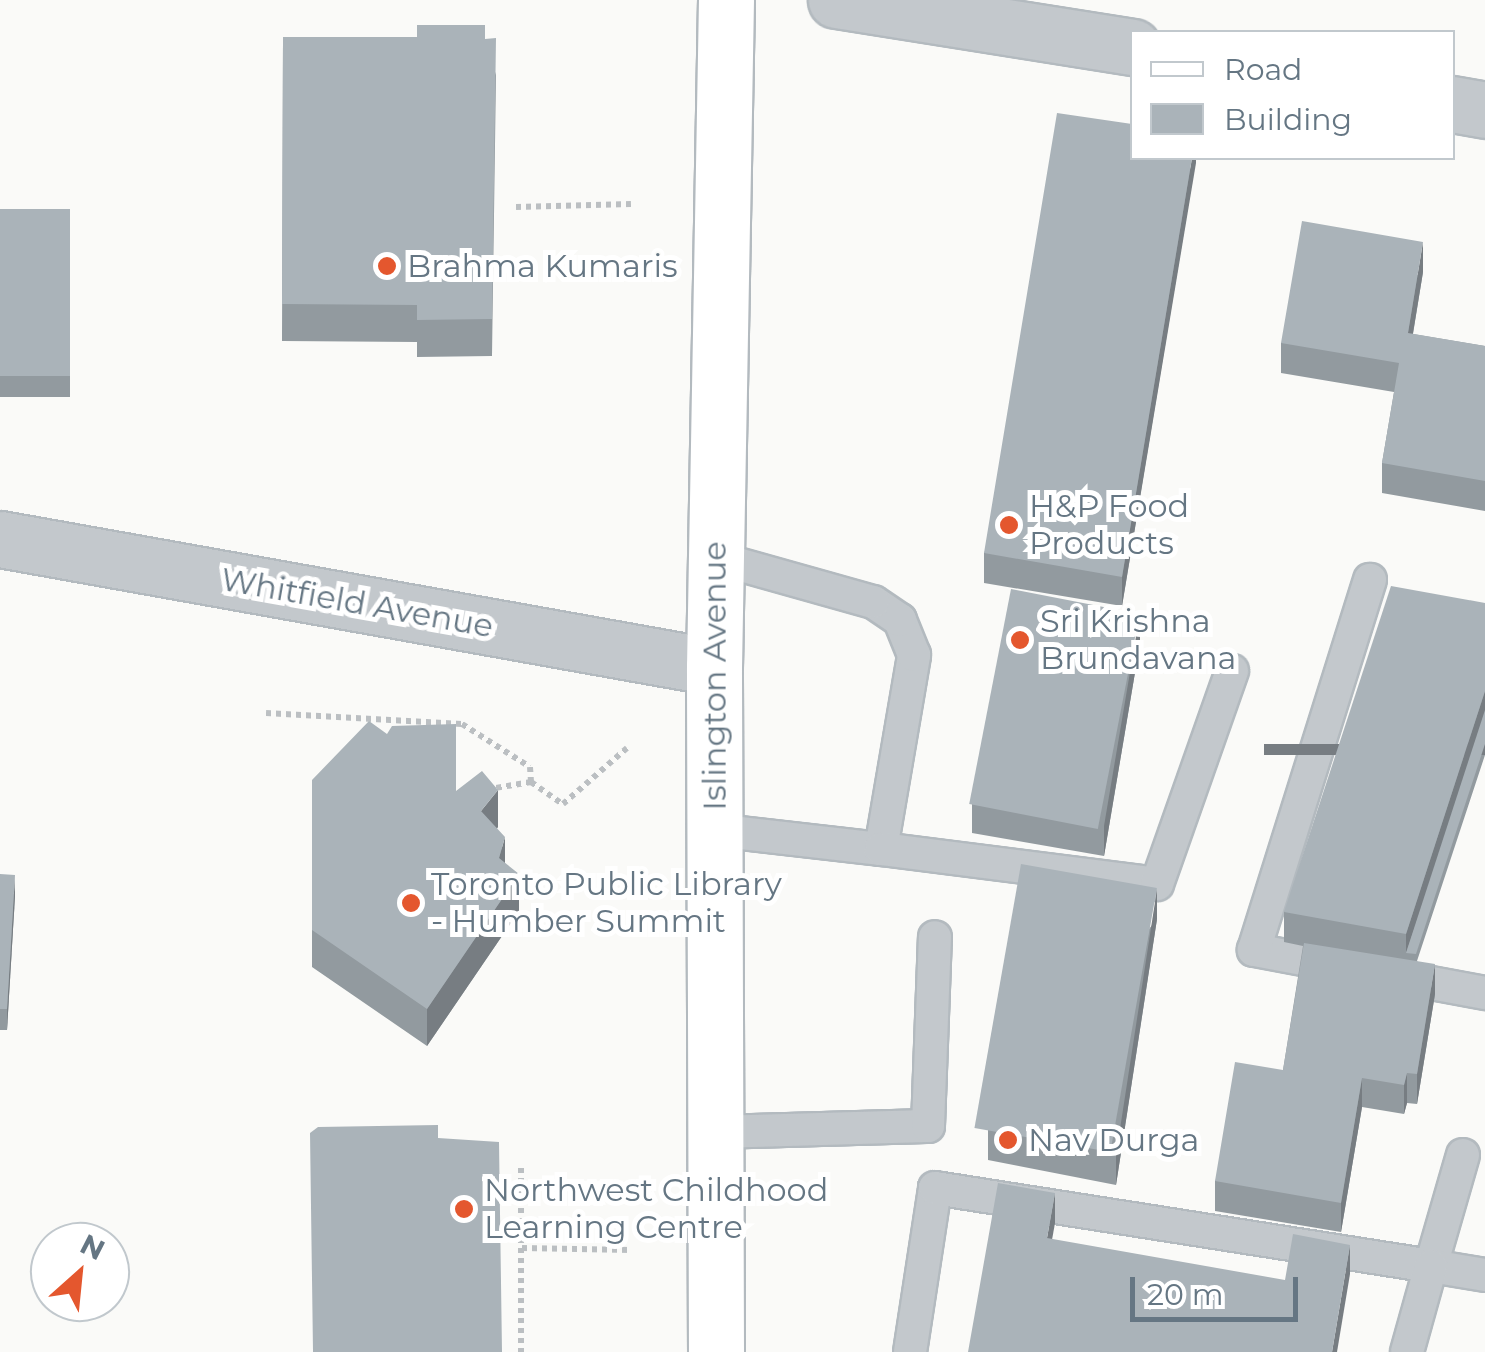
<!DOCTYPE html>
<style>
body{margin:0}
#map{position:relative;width:1485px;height:1352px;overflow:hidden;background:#fafaf8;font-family:Montserrat,sans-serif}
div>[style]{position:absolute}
.path>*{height:6px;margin-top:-3px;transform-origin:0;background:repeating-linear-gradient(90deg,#bbbfc2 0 5px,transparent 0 10px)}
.roads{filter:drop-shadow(2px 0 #b3babf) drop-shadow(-2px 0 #b3babf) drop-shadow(0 2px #b3babf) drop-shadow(0 -2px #b3babf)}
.service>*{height:32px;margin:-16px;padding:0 16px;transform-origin:16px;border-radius:16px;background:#c3c8cc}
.minor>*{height:55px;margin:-27.5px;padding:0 27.5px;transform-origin:27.5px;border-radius:27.5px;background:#c3c8cc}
.tertiary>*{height:55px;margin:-27.5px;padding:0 27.5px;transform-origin:27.5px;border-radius:27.5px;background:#c3c8cc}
.secondary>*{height:55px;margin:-27.5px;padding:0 27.5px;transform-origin:27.5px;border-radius:27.5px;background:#fff}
.wall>*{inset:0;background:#929a9f;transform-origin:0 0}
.shaded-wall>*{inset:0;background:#777d82;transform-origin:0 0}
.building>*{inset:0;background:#aab3b9;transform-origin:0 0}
.dots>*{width:28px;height:28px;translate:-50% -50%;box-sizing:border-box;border:5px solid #fff;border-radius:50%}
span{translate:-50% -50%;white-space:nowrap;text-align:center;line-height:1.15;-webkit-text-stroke:10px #fff;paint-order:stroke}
.poi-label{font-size:32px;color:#657683}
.left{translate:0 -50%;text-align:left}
.street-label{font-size:32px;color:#657683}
.legend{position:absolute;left:1130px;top:30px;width:325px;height:130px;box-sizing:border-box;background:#fff;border:2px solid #c1c8cd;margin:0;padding:12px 18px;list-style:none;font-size:30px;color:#657683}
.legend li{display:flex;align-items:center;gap:20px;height:50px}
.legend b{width:50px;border:2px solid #c1c8cd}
.north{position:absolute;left:30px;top:1222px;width:100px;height:100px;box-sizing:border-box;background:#fff;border:2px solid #c1c8cd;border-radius:50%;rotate:27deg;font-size:28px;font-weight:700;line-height:40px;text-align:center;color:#657683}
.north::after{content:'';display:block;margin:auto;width:35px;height:45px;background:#e4572e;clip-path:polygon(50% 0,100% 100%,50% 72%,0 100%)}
.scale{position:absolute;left:1130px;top:1277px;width:168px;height:45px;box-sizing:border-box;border:5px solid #657683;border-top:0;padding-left:12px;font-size:30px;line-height:35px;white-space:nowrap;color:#657683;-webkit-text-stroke:8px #fff;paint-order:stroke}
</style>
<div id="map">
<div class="path">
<div style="left:516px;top:207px;width:115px;rotate:-1.5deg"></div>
<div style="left:266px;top:713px;width:196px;rotate:3.2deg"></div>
<div style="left:462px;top:724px;width:80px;rotate:32.3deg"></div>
<div style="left:530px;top:767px;width:15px;rotate:86deg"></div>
<div style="left:531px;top:782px;width:43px;rotate:170.5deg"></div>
<div style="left:531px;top:782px;width:39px;rotate:35deg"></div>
<div style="left:563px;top:804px;width:85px;rotate:-41.2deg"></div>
<div style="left:521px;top:1168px;width:184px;rotate:90deg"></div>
<div style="left:522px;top:1248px;width:109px;rotate:1.1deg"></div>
</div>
<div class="roads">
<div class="service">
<div style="left:714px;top:830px;width:168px;rotate:6.5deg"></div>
<div style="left:881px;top:849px;width:197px;rotate:-80.3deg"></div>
<div style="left:914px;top:655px;width:38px;rotate:-112deg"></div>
<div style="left:900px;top:620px;width:32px;rotate:-146deg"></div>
<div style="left:873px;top:602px;width:163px;rotate:-164.3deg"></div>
<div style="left:881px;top:849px;width:278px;rotate:7.2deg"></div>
<div style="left:1157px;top:884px;width:226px;rotate:-70.6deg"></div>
<div style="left:1345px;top:967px;width:93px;rotate:-169.4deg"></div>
<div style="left:1254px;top:950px;width:388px;rotate:-72.6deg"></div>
<div style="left:1393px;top:976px;width:94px;rotate:10.5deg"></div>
<div style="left:715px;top:1132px;width:213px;rotate:-1.6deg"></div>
<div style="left:928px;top:1126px;width:189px;rotate:-87.9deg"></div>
<div style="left:1463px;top:1155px;width:116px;rotate:106.1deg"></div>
<div style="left:1431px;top:1266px;width:55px;rotate:9.5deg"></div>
<div style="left:910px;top:1352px;width:166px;rotate:-81.3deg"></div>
<div style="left:935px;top:1188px;width:502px;rotate:8.94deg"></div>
<div style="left:1431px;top:1266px;width:89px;rotate:105.6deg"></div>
</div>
<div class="minor">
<div style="left:0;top:539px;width:725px;rotate:10.16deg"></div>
</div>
<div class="tertiary">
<div style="left:836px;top:0;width:300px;rotate:9deg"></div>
<div style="left:1452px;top:104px;width:34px;rotate:10deg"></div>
</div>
<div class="secondary">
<div style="left:716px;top:1352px;width:685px;rotate:-90.17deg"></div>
<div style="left:714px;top:667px;width:667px;rotate:-88.97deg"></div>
</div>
</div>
<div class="wall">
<div style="clip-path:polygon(283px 37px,485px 39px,496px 75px,492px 356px,417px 357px,417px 342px,282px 341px)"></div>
<div style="clip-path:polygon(1196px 158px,1122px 606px,984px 583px,984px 553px)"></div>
<div style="left:0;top:209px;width:70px;height:188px"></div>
<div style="clip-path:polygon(1423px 272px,1413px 334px,1485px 346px,1485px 511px,1382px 493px,1382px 463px,1394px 392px,1281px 373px,1281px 343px)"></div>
<div style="clip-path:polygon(1485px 603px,1485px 755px,1417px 961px,1435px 994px,1417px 1104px,1407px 1103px,1404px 1114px,1362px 1107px,1341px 1232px,1215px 1211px,1215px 1181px,1283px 1070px,1303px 946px,1284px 942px,1284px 912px)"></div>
<div style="clip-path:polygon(1140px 643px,1104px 856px,972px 833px,972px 804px)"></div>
<div style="clip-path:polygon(312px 780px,498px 827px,497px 828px,505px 863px,519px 911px,427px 1046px,312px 967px)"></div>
<div style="clip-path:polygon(0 874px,15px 896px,7px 1030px,0 1030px)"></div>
<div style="clip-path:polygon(1157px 919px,1116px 1185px,988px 1160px,988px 1130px)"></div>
</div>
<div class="shaded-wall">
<div style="clip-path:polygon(1192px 158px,1196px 158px,1196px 163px,1122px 606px,1122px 577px)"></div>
<div style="clip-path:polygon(1423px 242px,1423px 272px,1408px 363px,1408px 333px)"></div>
<div style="clip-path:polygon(1140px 613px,1140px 643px,1104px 856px,1104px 826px)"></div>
<div style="clip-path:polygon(1485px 691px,1485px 721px,1406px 953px,1406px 934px)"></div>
<div style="left:1485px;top:744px;width:11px;height:221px;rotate:90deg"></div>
<div style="clip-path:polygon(498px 790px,498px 827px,481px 848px,481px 811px)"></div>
<div style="clip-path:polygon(505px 837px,505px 874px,499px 858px)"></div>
<div style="clip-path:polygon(519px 874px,519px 911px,427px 1046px,427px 1009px)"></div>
<div style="clip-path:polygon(15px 875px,15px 896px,7px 1030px,7px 1009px)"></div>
<div style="clip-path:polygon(1157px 889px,1157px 919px,1116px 1185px,1116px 1155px)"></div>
<div style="clip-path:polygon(1435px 964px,1435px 994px,1417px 1104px,1417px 1074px)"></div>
<div style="clip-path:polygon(1407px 1073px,1407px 1103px,1404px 1114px,1404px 1085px)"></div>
<div style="clip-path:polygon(1362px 1078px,1362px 1107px,1341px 1232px,1341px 1203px)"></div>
<div style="clip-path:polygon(1055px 1193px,1055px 1223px,1047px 1268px,1047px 1238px)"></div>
<div style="clip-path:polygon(1350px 1245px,1350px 1274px,1337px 1352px,1332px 1352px)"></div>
</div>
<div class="building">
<div style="clip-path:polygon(417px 25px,485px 25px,485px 39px,496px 38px,492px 319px,417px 320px,417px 305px,282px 304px,283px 37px,417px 37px)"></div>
<div style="clip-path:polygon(1057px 113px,1132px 124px,1132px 158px,1192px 158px,1122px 577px,984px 553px)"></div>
<div style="left:0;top:209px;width:70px;height:167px"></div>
<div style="clip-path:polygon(1302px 221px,1423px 242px,1408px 333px,1485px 346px,1485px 481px,1382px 463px,1399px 363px,1281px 343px)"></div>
<div style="clip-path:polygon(1391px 586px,1485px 603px,1485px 691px,1406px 934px,1284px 912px)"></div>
<div style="left:1011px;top:589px;width:131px;height:219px;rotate:11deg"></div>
<div style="clip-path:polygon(1485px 710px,1485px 744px,1416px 954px,1406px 953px)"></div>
<div style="clip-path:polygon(369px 721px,387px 734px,392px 726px,456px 724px,456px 791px,482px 771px,498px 790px,481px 811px,505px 837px,499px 858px,519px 874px,427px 1009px,312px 930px,312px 780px)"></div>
<div style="left:1021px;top:864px;width:138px;height:268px;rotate:10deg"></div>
<div style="clip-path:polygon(0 874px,15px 875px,7px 1009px,0 1009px)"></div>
<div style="clip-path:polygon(1304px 943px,1435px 964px,1417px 1074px,1407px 1073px,1404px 1085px,1362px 1078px,1341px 1203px,1215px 1181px,1235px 1062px,1283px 1070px)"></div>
<div style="clip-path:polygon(438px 1125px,438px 1138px,499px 1142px,502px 1352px,313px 1352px,310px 1133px,318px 1127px)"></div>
<div style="clip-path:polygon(998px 1183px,1055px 1193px,1047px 1238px,1285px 1280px,1293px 1234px,1350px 1245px,1332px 1352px,968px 1352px)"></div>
</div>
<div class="dots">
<div style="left:387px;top:266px;background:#e4572e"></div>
<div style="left:1009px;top:525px;background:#e4572e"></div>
<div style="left:1020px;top:640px;background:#e4572e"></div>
<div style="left:411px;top:903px;background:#e4572e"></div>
<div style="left:1008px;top:1140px;background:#e4572e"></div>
<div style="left:464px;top:1209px;background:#e4572e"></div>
</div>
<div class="poi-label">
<span class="left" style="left:407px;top:266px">Brahma Kumaris</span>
<span class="left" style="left:1029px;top:525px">H&amp;P Food<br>Products</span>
<span class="left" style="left:1040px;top:640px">Sri Krishna<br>Brundavana</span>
<span class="left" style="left:431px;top:903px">Toronto Public Library<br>- Humber Summit</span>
<span class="left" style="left:1028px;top:1140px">Nav Durga</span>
<span class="left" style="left:484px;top:1209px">Northwest Childhood<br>Learning Centre</span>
</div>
<div class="street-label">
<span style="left:357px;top:603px;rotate:10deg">Whitfield Avenue</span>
<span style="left:715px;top:676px;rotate:-90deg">Islington Avenue</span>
</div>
<ul class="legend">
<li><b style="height:12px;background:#fff"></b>Road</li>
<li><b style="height:28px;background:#aab3b9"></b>Building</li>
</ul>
<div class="north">N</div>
<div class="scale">20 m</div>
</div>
